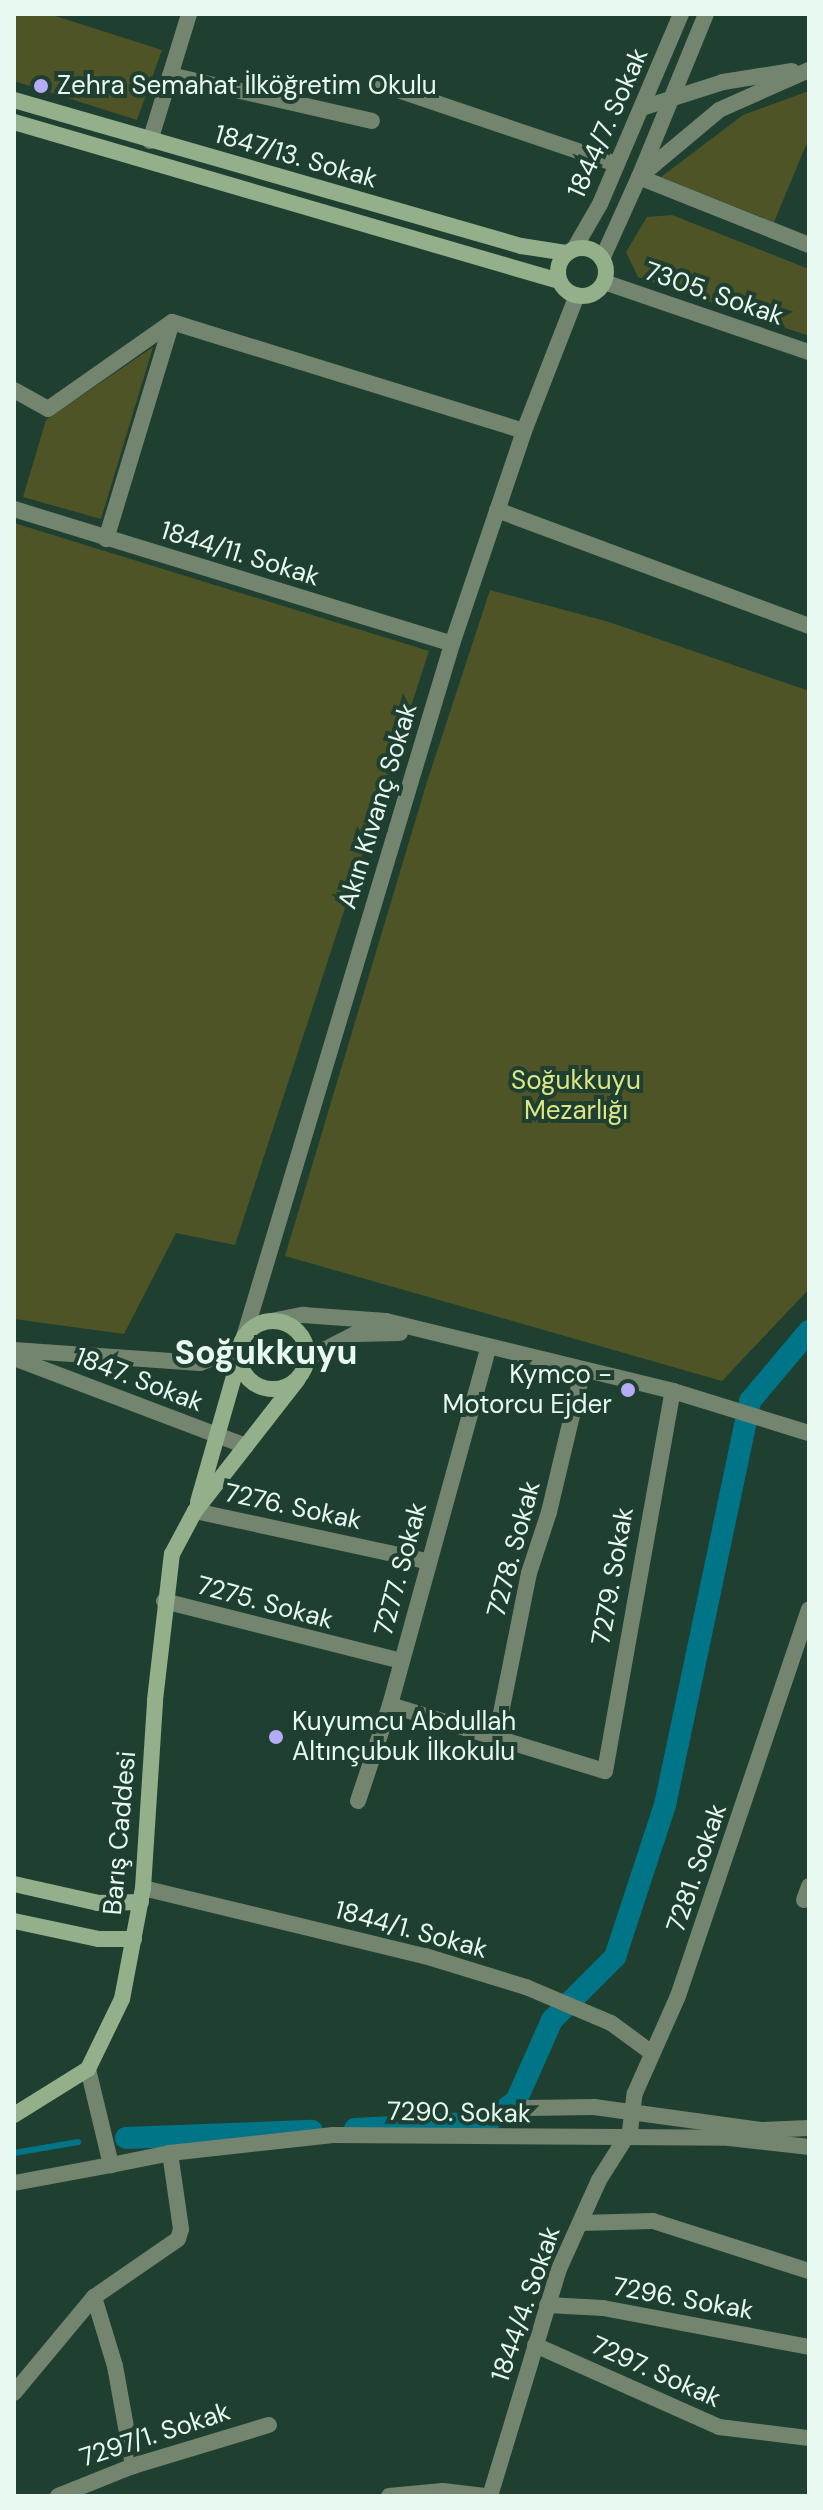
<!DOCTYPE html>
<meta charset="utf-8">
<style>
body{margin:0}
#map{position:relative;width:823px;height:2510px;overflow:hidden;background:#1f3f31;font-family:"DM Sans",sans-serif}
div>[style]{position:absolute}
.green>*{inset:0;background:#4f5426}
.stream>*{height:6px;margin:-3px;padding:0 3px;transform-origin:3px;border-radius:3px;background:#007588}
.canal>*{height:22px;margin:-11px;padding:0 11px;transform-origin:11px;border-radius:11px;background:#007588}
.minor>*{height:16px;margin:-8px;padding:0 8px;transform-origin:8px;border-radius:8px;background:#73856e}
.tertiary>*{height:16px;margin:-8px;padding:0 8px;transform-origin:8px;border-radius:8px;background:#73856e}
.secondary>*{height:16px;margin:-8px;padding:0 8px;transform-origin:8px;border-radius:8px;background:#93b08b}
.secondary>.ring{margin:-8px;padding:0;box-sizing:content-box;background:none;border:16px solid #93b08b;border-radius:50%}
.minor-bridge>*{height:16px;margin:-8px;padding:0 8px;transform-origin:8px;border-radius:8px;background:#73856e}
.dots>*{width:22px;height:22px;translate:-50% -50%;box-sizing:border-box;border:4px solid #1f3f31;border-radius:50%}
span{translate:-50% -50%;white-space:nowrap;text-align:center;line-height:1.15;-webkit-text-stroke:8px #1f3f31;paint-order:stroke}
.poi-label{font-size:26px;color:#e7f9f0}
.left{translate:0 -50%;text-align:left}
.right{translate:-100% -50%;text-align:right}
.street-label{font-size:26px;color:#e7f9f0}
.park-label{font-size:26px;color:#dbe685}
.district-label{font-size:34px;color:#e7f9f0;font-weight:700}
.frame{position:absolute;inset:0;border:16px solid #e7f9f0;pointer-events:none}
</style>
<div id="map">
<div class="green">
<div style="clip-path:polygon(14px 14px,49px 14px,162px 50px,137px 120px,14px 81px)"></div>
<div style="clip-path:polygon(809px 91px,809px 138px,774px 222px,661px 177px,743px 115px)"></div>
<div style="clip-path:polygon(672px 215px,809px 269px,809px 336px,638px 277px,626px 252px,647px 217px)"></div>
<div style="clip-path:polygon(153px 347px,101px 519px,23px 497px,46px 420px)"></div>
<div style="clip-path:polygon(14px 523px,429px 651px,235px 1245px,176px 1233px,124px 1334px,14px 1319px)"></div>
<div style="clip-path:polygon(490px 590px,609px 622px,809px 691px,809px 1289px,722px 1381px,285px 1256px,426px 785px)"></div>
</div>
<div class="stream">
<div style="left:14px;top:2153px;width:65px;rotate:-9.8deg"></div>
</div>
<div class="canal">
<div style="left:355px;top:2129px;width:132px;rotate:-3deg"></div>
<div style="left:487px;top:2122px;width:36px;rotate:-36deg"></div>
<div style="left:516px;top:2101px;width:89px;rotate:-66deg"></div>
<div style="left:552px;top:2020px;width:89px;rotate:-45deg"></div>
<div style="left:615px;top:1957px;width:160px;rotate:-71.8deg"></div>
<div style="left:665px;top:1805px;width:413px;rotate:-78.1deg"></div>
<div style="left:750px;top:1401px;width:92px;rotate:-49.9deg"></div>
<div style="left:126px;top:2138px;width:186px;rotate:-2.2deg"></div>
</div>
<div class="minor">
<div style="left:706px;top:14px;width:176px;rotate:112.3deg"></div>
<div style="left:639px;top:177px;width:183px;rotate:21.8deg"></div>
<div style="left:170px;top:75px;width:207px;rotate:12.8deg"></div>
<div style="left:380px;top:84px;width:250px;rotate:18.7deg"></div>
<div style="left:642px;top:108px;width:85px;rotate:-17.8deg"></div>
<div style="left:723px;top:82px;width:70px;rotate:-9.1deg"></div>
<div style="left:150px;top:141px;width:133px;rotate:-72.9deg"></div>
<div style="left:574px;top:249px;width:52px;rotate:-60deg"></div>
<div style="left:600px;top:204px;width:207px;rotate:-66.9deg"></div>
<div style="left:602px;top:259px;width:90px;rotate:-65.7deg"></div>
<div style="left:639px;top:177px;width:104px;rotate:-39.9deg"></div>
<div style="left:719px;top:110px;width:98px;rotate:-24deg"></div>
<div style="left:604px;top:282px;width:217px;rotate:18.9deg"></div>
<div style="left:172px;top:322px;width:368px;rotate:17.2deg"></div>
<div style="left:14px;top:390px;width:39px;rotate:29deg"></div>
<div style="left:48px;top:409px;width:151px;rotate:-35.1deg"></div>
<div style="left:172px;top:322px;width:227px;rotate:106.9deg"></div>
<div style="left:14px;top:509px;width:458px;rotate:17.1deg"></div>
<div style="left:497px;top:510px;width:333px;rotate:20.4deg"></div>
<div style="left:244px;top:1337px;width:724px;rotate:-73.29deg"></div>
<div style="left:452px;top:644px;width:225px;rotate:-71.3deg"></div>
<div style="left:524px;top:431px;width:146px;rotate:-68.7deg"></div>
<div style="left:14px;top:1350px;width:186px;rotate:4deg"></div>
<div style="left:200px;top:1363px;width:43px;rotate:-21.8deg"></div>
<div style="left:14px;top:1358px;width:248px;rotate:20.8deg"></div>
<div style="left:195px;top:1511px;width:237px;rotate:12.2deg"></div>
<div style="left:164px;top:1601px;width:244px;rotate:14.2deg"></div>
<div style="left:390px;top:1705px;width:225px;rotate:17.1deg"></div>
<div style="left:605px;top:1771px;width:386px;rotate:-79.9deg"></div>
<div style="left:496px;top:1738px;width:168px;rotate:-78.7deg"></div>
<div style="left:529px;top:1573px;width:64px;rotate:-71.8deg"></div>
<div style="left:549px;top:1512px;width:143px;rotate:-76.6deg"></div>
<div style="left:358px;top:1801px;width:101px;rotate:-71.6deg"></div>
<div style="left:390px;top:1705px;width:369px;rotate:-74.6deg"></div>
<div style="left:143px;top:1888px;width:290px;rotate:13.6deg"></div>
<div style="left:425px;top:1956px;width:106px;rotate:17.1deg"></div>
<div style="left:526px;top:1987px;width:92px;rotate:23deg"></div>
<div style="left:611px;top:2023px;width:51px;rotate:36.2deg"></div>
<div style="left:804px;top:1900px;width:15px;rotate:-70deg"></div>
<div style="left:635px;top:2093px;width:106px;rotate:-66.1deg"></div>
<div style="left:678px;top:1996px;width:408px;rotate:-71.3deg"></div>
<div style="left:527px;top:2108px;width:67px;rotate:-0.9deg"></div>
<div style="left:594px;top:2107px;width:170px;rotate:7.8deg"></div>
<div style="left:762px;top:2130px;width:47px;rotate:-2.4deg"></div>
<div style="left:14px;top:2183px;width:99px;rotate:-10.5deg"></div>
<div style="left:580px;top:2223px;width:73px;rotate:-1.6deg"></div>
<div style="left:653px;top:2221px;width:164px;rotate:17.8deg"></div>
<div style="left:94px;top:2297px;width:72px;rotate:73.1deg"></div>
<div style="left:115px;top:2366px;width:102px;rotate:79.8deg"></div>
<div style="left:547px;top:2305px;width:56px;rotate:3.1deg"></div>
<div style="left:603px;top:2308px;width:210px;rotate:10.7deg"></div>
<div style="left:535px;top:2345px;width:201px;rotate:24deg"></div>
<div style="left:719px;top:2427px;width:91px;rotate:7deg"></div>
<div style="left:14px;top:2393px;width:125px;rotate:-50.2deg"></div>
<div style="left:94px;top:2297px;width:102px;rotate:-34.6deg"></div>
<div style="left:178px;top:2239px;width:10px;rotate:-73deg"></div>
<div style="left:181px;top:2229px;width:77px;rotate:-98.2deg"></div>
<div style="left:58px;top:2496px;width:81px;rotate:-21.8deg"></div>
<div style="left:133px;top:2466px;width:142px;rotate:-16.8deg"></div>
<div style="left:389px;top:2496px;width:54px;rotate:-5.3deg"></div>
<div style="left:443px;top:2491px;width:42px;rotate:6.8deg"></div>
<div style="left:490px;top:2496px;width:237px;rotate:-73.1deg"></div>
<div style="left:559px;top:2269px;width:98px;rotate:-65.8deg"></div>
<div style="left:599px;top:2180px;width:58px;rotate:-57.7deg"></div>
</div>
<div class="tertiary">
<div style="left:271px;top:1321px;width:33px;rotate:-11deg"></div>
<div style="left:303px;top:1315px;width:83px;rotate:4.1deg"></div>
<div style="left:386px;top:1321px;width:295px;rotate:13.7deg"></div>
<div style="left:673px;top:1391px;width:142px;rotate:17.2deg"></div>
<div style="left:308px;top:1358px;width:53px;rotate:-27.1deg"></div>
<div style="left:355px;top:1334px;width:45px;rotate:-1.3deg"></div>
<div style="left:88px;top:2069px;width:99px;rotate:76.5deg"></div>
<div style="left:111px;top:2165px;width:60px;rotate:-11.5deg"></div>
<div style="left:170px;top:2153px;width:164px;rotate:-6.3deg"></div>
<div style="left:333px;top:2135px;width:396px;rotate:0.4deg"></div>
<div style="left:729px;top:2138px;width:81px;rotate:6.4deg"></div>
</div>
<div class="secondary">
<div style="left:14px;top:100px;width:528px;rotate:16.06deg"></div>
<div style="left:521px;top:246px;width:47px;rotate:8.7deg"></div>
<div style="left:14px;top:122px;width:568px;rotate:16.26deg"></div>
<div class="ring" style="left:558px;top:248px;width:32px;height:32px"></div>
<div class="ring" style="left:239px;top:1321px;width:52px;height:52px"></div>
<div style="left:198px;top:1502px;width:149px;rotate:-74deg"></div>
<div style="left:14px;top:1884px;width:86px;rotate:12.7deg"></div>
<div style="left:98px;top:1903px;width:43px;rotate:-1.3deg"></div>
<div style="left:14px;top:1921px;width:87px;rotate:12deg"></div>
<div style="left:99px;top:1939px;width:35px"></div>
<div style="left:14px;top:2115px;width:87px;rotate:-31.9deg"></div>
<div style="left:88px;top:2069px;width:78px;rotate:-64.1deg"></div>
<div style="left:122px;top:1999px;width:113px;rotate:-79.3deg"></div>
<div style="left:143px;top:1888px;width:188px;rotate:-86.3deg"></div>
<div style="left:155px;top:1700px;width:147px;rotate:-83.4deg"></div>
<div style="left:172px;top:1554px;width:49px;rotate:-61.9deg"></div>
<div style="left:195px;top:1511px;width:167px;rotate:-52deg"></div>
</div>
<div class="minor-bridge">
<div style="left:630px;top:2131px;width:38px;rotate:-83deg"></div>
</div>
<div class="dots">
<div style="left:41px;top:86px;background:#b5acf8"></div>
<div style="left:628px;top:1390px;background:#b5acf8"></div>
<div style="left:276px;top:1737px;background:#b5acf8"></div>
</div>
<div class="poi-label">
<span class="left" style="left:57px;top:86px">Zehra Semahat İlköğretim Okulu</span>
<span class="right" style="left:612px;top:1390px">Kymco -<br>Motorcu Ejder</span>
<span class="left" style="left:292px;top:1737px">Kuyumcu Abdullah<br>Altınçubuk İlkokulu</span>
</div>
<div class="street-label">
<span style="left:608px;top:123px;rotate:-66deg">1844/7. Sokak</span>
<span style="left:296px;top:157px;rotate:16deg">1847/13. Sokak</span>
<span style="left:714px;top:294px;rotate:19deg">7305. Sokak</span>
<span style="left:240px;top:554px;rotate:17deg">1844/11. Sokak</span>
<span style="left:378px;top:806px;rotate:-73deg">Akın Kıvanç Sokak</span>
<span style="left:139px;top:1380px;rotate:21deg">1847. Sokak</span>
<span style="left:293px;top:1507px;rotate:12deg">7276. Sokak</span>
<span style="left:514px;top:1549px;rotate:-75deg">7278. Sokak</span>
<span style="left:401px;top:1569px;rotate:-75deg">7277. Sokak</span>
<span style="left:613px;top:1576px;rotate:-80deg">7279. Sokak</span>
<span style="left:265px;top:1603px;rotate:15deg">7275. Sokak</span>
<span style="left:120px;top:1833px;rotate:-85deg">Barış Caddesi</span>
<span style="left:697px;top:1868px;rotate:-71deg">7281. Sokak</span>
<span style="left:411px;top:1930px;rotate:15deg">1844/1. Sokak</span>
<span style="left:459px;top:2113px;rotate:1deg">7290. Sokak</span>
<span style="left:683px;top:2299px;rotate:10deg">7296. Sokak</span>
<span style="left:526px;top:2304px;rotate:-71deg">1844/4. Sokak</span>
<span style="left:656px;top:2372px;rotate:24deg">7297. Sokak</span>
<span style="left:155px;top:2435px;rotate:-18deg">7297/1. Sokak</span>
</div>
<div class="park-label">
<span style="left:576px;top:1096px">Soğukkuyu<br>Mezarlığı</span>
</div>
<div class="district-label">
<span style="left:266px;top:1353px">Soğukkuyu</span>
</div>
<div class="frame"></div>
</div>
